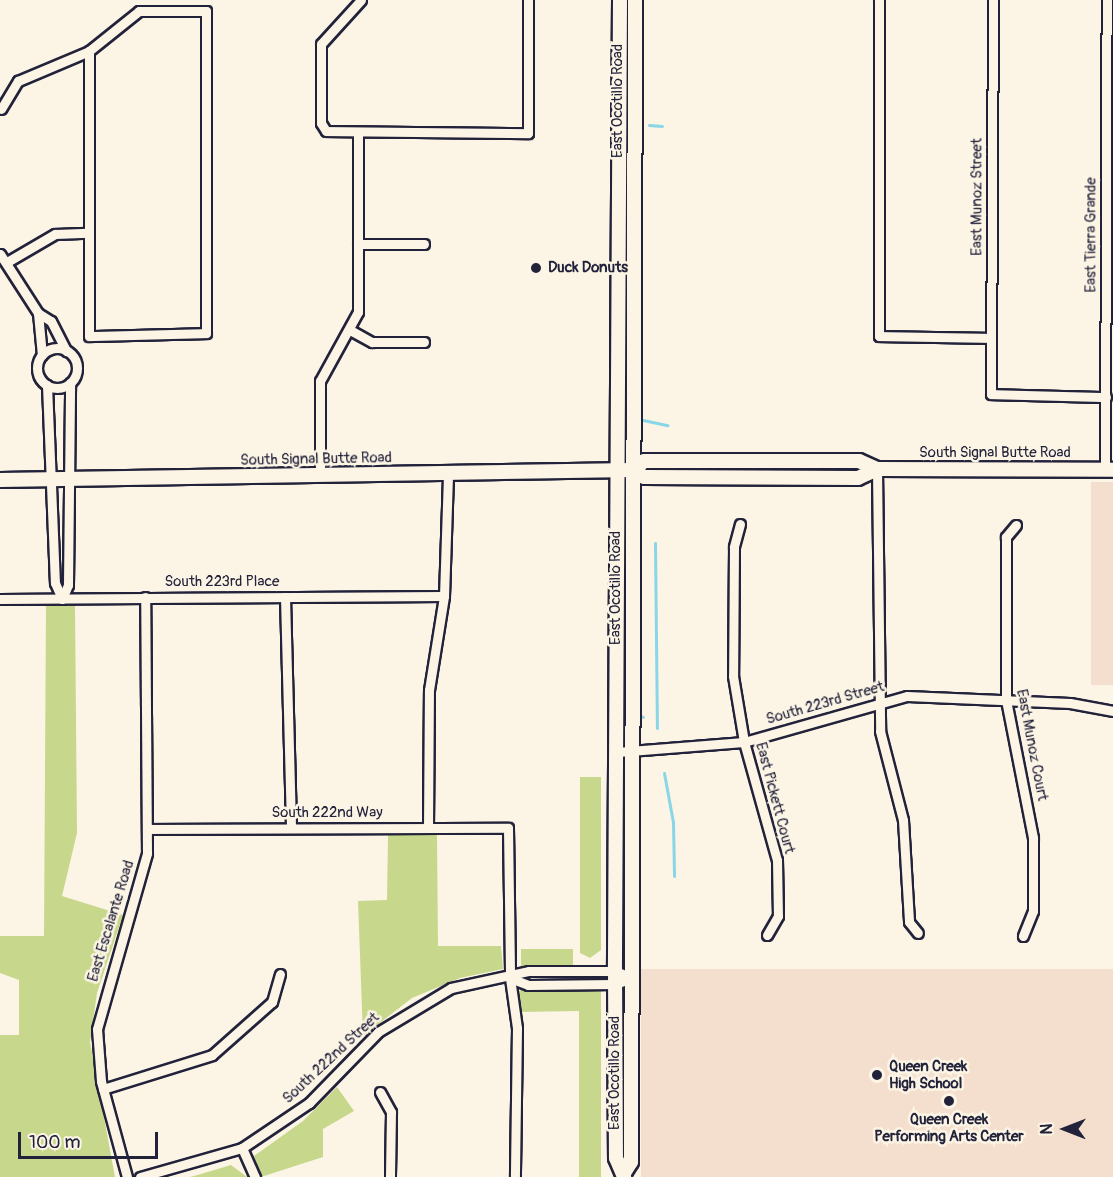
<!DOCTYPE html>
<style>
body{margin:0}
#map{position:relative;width:1113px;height:1177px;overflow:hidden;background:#fcf5e5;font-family:Pangolin,sans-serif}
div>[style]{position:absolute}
.built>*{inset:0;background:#f4dfce;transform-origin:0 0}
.green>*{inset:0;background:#c7d88c;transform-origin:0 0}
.stream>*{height:3px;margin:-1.5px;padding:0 1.5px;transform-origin:1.5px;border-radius:1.5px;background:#89d6e8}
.roads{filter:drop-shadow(2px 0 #22223b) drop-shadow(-2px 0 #22223b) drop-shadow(0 2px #22223b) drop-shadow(0 -2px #22223b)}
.street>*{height:9px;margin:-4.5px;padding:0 4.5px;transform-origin:4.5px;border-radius:4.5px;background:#fcf5e5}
.street>.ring{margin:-4.5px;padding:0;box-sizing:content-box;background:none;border:9px solid #fcf5e5;border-radius:50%}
.secondary>*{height:14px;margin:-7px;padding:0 7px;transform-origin:7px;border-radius:7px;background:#fcf5e5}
.dots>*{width:16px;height:16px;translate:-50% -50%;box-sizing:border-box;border:3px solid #fcf5e5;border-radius:50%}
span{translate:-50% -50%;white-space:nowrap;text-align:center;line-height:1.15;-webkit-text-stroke:5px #fcf5e5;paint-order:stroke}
.street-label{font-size:15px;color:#22223b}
.poi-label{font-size:15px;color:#22223b;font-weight:700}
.left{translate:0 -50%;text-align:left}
.north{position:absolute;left:1035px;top:1099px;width:60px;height:60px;-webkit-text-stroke:4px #fcf5e5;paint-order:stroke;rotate:270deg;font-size:16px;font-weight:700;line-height:24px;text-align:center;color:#22223b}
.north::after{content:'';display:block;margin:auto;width:21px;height:27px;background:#22223b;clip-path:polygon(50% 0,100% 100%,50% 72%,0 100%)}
.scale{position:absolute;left:18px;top:1132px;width:140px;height:27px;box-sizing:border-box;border:3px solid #22223b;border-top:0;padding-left:8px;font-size:18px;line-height:21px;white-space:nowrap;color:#22223b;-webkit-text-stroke:4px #fcf5e5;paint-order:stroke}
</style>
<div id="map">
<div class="built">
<div style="left:1091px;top:482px;width:22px;height:203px"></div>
<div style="left:641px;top:969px;width:472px;height:208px"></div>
</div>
<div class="green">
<div style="clip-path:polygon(46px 604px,75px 604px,77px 833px,62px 896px,123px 915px,97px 993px,90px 1042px,115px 1177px,0 1177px,0 1035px,19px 1035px,19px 980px,0 973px,0 936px,44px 936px)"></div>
<div style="clip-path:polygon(580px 777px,601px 777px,601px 950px,590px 958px,580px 953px)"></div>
<div style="clip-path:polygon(388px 835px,437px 835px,438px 946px,501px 946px,503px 969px,460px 978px,412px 998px,363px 1036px,358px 901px,387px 900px)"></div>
<div style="left:521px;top:949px;width:52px;height:20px"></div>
<div style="clip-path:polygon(524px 988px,601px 990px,601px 1177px,579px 1177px,579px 1011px,520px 1012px,518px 992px)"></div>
<div style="clip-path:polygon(337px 1087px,354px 1111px,323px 1129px,323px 1157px,261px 1177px,254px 1156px,303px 1121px)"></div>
<div style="clip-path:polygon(231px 1165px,247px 1177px,190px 1177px,201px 1174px)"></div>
</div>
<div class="stream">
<div style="left:649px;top:125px;width:13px;rotate:4deg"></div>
<div style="left:643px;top:420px;width:25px;rotate:12deg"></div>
<div style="left:655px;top:543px;width:185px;rotate:89.4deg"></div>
<div style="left:640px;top:716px;width:3px;rotate:18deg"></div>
<div style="left:664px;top:773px;width:50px;rotate:79.6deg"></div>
<div style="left:673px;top:822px;width:54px;rotate:88.9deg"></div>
</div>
<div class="roads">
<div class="street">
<div style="left:361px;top:0;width:59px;rotate:132.3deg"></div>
<div style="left:321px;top:44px;width:79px;rotate:90deg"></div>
<div style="left:321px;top:123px;width:9px;rotate:58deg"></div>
<div style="left:326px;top:131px;width:202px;rotate:0.6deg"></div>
<div style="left:528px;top:133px;width:133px;rotate:-90deg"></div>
<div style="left:879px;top:0;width:336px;rotate:90deg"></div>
<div style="left:879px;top:336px;width:112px;rotate:1deg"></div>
<div style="left:993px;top:0;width:394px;rotate:90.3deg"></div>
<div style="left:991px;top:394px;width:115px;rotate:1.5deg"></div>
<div style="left:1px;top:109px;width:33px;rotate:-59deg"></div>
<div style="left:18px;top:81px;width:77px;rotate:-22.9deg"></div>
<div style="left:89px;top:51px;width:64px;rotate:-38.7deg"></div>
<div style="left:139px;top:11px;width:67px"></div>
<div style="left:206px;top:11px;width:322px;rotate:90deg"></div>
<div style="left:206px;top:333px;width:117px;rotate:178.5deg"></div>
<div style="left:89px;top:336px;width:285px;rotate:-90deg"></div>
<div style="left:358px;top:244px;width:66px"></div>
<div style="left:0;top:254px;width:70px;rotate:57.2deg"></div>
<div style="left:38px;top:313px;width:15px;rotate:32deg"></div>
<div style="left:51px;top:321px;width:34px;rotate:63deg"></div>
<div style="left:7px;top:262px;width:56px;rotate:-30.3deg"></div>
<div style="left:55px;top:234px;width:33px;rotate:-2deg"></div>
<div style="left:38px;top:313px;width:42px;rotate:84.6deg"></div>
<div style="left:350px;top:330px;width:25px;rotate:29deg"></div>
<div style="left:372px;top:342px;width:52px"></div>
<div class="ring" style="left:37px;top:348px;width:31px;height:31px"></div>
<div style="left:47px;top:385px;width:198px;rotate:87.7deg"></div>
<div style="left:55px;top:583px;width:17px;rotate:66deg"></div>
<div style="left:877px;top:469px;width:262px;rotate:89.3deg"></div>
<div style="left:880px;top:731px;width:92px;rotate:75.5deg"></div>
<div style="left:903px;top:820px;width:102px;rotate:86.6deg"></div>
<div style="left:909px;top:922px;width:14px;rotate:51deg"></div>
<div style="left:1105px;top:470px;width:470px;rotate:-89.8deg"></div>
<div style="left:320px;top:476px;width:95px;rotate:-90deg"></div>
<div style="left:320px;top:381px;width:79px;rotate:-61.2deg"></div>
<div style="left:358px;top:312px;width:180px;rotate:-90deg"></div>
<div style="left:740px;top:524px;width:24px;rotate:105deg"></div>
<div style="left:734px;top:547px;width:129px;rotate:90.4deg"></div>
<div style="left:733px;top:676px;width:67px;rotate:80.5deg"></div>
<div style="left:744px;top:742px;width:123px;rotate:74.4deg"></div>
<div style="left:777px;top:860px;width:56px;rotate:89deg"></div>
<div style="left:778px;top:916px;width:22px;rotate:120deg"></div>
<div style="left:1016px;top:525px;width:16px;rotate:130deg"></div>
<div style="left:1006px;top:537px;width:163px;rotate:90deg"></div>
<div style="left:1006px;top:700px;width:141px;rotate:78.9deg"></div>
<div style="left:1033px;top:838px;width:73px;rotate:90deg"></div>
<div style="left:1033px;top:911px;width:27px;rotate:112deg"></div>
<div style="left:285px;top:597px;width:231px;rotate:88.5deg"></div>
<div style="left:0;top:599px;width:444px;rotate:-0.4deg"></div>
<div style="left:62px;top:599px;width:15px;rotate:-67deg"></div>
<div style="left:68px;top:585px;width:202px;rotate:-89.4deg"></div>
<div style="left:617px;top:752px;width:127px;rotate:-4.5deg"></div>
<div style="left:744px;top:742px;width:169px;rotate:-15.8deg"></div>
<div style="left:907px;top:696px;width:163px;rotate:2.5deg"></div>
<div style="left:1070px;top:703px;width:44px;rotate:10.5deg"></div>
<div style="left:428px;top:828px;width:138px;rotate:-89.6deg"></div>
<div style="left:429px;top:690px;width:95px;rotate:-80.9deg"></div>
<div style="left:444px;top:596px;width:123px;rotate:-88.1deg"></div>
<div style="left:147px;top:829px;width:361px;rotate:-0.2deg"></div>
<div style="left:508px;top:828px;width:150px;rotate:89.2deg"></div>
<div style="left:510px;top:978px;width:50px;rotate:82deg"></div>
<div style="left:517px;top:1028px;width:149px;rotate:90.8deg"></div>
<div style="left:510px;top:978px;width:19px;rotate:21deg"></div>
<div style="left:528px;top:985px;width:87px;rotate:-0.7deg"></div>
<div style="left:615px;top:984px;width:18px;rotate:-19deg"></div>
<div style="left:103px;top:1089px;width:114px;rotate:-17.3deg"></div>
<div style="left:212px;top:1055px;width:80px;rotate:-41.5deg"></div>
<div style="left:272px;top:1002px;width:29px;rotate:-74deg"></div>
<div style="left:380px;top:1092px;width:23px;rotate:61deg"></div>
<div style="left:391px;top:1112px;width:65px;rotate:90.9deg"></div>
<div style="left:242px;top:1148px;width:32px;rotate:66deg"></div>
<div style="left:127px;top:1177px;width:99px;rotate:-105.2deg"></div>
<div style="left:101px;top:1081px;width:52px;rotate:-94.4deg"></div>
<div style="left:97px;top:1029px;width:183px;rotate:-74.1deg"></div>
<div style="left:147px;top:853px;width:256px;rotate:-90.4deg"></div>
<div style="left:140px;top:1177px;width:106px;rotate:-15.9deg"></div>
<div style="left:242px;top:1148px;width:81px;rotate:-33.9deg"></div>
<div style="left:309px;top:1103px;width:99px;rotate:-45.8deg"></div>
<div style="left:378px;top:1032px;width:85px;rotate:-31.1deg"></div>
<div style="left:451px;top:988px;width:80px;rotate:-12.3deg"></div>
<div style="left:529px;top:971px;width:86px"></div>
<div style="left:615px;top:971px;width:18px;rotate:22deg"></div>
</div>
<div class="secondary">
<div style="left:620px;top:0;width:971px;rotate:90.3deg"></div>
<div style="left:615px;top:971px;width:187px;rotate:89.7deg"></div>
<div style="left:616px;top:1158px;width:21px;rotate:67deg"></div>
<div style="left:633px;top:470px;width:14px;rotate:-39deg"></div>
<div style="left:644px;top:461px;width:215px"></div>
<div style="left:859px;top:461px;width:20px;rotate:24deg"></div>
<div style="left:877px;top:469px;width:236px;rotate:0.2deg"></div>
<div style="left:0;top:480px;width:633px;rotate:-0.91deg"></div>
<div style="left:633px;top:470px;width:13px;rotate:32deg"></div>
<div style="left:644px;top:477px;width:214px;rotate:0.3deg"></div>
<div style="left:858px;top:478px;width:21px;rotate:-25deg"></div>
<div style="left:624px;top:1173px;width:13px;rotate:-58deg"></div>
<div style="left:631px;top:1162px;width:1162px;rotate:-89.8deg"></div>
</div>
</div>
<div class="dots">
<div style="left:536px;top:268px;background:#22223b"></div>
<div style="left:877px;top:1075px;background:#22223b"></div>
<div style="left:949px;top:1101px;background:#22223b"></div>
</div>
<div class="street-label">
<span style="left:618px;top:101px;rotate:-90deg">East Ocotillo Road</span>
<span style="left:977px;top:197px;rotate:-90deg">East Munoz Street</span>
<span style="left:1091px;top:235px;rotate:-90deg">East Tierra Grande</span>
<span style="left:995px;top:453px">South Signal Butte Road</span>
<span style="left:316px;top:459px;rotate:-1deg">South Signal Butte Road</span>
<span style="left:222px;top:582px">South 223rd Place</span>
<span style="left:616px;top:588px;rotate:-90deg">East Ocotillo Road</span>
<span style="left:825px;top:703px;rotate:-16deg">South 223rd Street</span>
<span style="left:1032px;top:745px;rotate:79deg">East Munoz Court</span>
<span style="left:775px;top:798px;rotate:75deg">East Pickett Court</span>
<span style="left:327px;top:813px">South 222nd Way</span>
<span style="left:111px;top:921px;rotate:-73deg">East Escalante Road</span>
<span style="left:331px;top:1058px;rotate:-43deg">South 222nd Street</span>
<span style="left:615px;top:1073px;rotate:-90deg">East Ocotillo Road</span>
</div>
<div class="poi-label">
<span class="left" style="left:548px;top:268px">Duck Donuts</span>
<span class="left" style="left:889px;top:1075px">Queen Creek<br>High School</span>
<span style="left:949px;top:1128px">Queen Creek<br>Performing Arts Center</span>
</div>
<div class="north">N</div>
<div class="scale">100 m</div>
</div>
